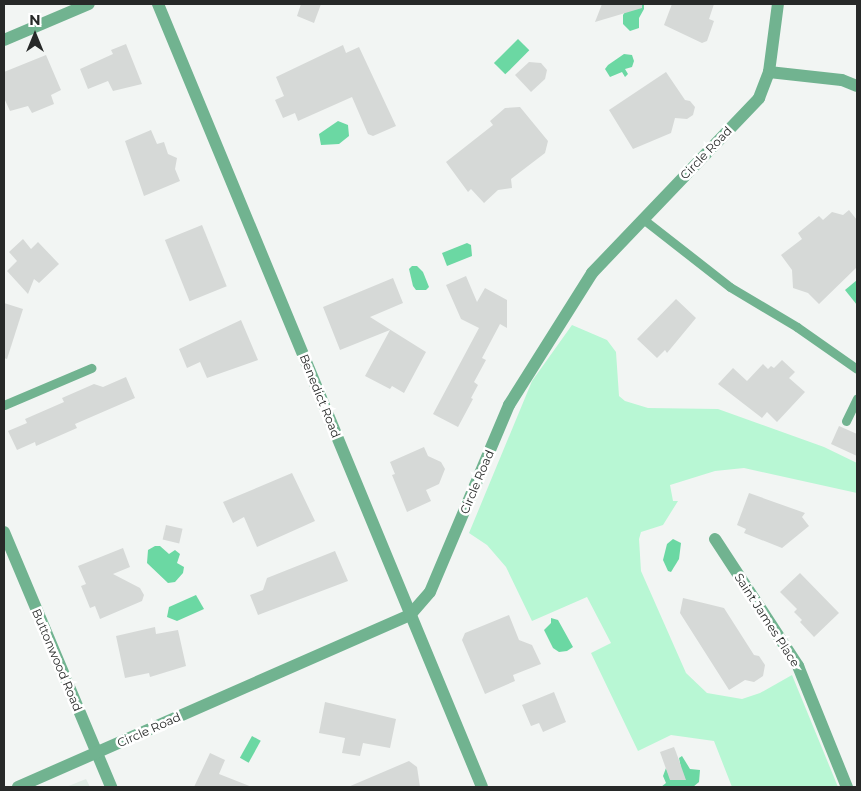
<!DOCTYPE html>
<style>
body{margin:0}
#map{position:relative;width:861px;height:791px;overflow:hidden;background:#f2f5f3;font-family:Montserrat,sans-serif}
div>[style]{position:absolute}
.built>*{inset:0;background:#e1ece5}
.green>*{inset:0;background:#b8f7d4}
.water>*{inset:0;background:#6bd8a3;transform-origin:0 0}
.building>*{inset:0;background:#d6d9d7;transform-origin:0 0}
.service>*{height:9px;margin:-4.5px;padding:0 4.5px;transform-origin:4.5px;border-radius:4.5px;background:#71b390}
.minor>*{height:12px;margin:-6px;padding:0 6px;transform-origin:6px;border-radius:6px;background:#71b390}
span{translate:-50% -50%;white-space:nowrap;text-align:center;line-height:1.15;-webkit-text-stroke:5px #fff;paint-order:stroke}
.street-label{font-size:12px;color:#272928}
.frame{position:absolute;inset:0;border:5px solid #272928;pointer-events:none}
.north{position:absolute;left:10px;top:10px;width:50px;height:50px;-webkit-text-stroke:4px #fff;paint-order:stroke;rotate:0deg;font-size:14px;font-weight:700;line-height:20px;text-align:center;color:#272928}
.north::after{content:'';display:block;margin:auto;width:18px;height:22px;background:#272928;clip-path:polygon(50% 0,100% 100%,50% 72%,0 100%)}
</style>
<div id="map">
<div class="built">
<div style="clip-path:polygon(86px 779px,90px 787px,66px 787px)"></div>
</div>
<div class="green">
<div style="clip-path:polygon(572px 325px,607px 340px,616px 352px,619px 396px,625px 401px,648px 408px,718px 409px,824px 447px,857px 463px,857px 493px,744px 468px,715px 471px,670px 485px,673px 501px,678px 501px,663px 525px,641px 532px,639px 539px,641px 571px,686px 673px,707px 693px,742px 699px,760px 693px,792px 675px,838px 787px,732px 787px,714px 741px,671px 735px,638px 751px,591px 653px,611px 643px,587px 597px,532px 621px,506px 567px,487px 545px,469px 533px,532px 381px)"></div>
</div>
<div class="water">
<div style="clip-path:polygon(630px 4px,644px 4px,644px 9px,639px 18px,639px 28px,630px 31px,623px 24px,623px 15px)"></div>
<div style="left:518px;top:39px;width:16px;height:34px;rotate:45deg"></div>
<div style="clip-path:polygon(624px 54px,632px 55px,634px 61px,632px 67px,625px 69px,628px 74px,625px 77px,622px 72px,610px 77px,605px 69px,608px 65px)"></div>
<div style="clip-path:polygon(338px 121px,348px 125px,349px 136px,339px 144px,321px 145px,319px 134px)"></div>
<div style="clip-path:polygon(467px 243px,471px 245px,472px 256px,447px 266px,442px 253px)"></div>
<div style="clip-path:polygon(412px 266px,417px 266px,423px 272px,429px 287px,426px 290px,416px 290px,413px 286px,409px 269px)"></div>
<div style="clip-path:polygon(857px 280px,857px 305px,845px 290px)"></div>
<div style="clip-path:polygon(673px 539px,681px 543px,679px 559px,671px 572px,668px 571px,663px 560px,667px 544px)"></div>
<div style="clip-path:polygon(155px 546px,160px 546px,169px 554px,175px 550px,180px 554px,177px 563px,184px 567px,183px 573px,175px 582px,168px 583px,147px 563px,148px 550px)"></div>
<div style="clip-path:polygon(196px 595px,204px 609px,177px 621px,167px 617px,169px 607px)"></div>
<div style="clip-path:polygon(551px 618px,558px 620px,573px 647px,567px 651px,559px 652px,553px 648px,544px 630px,551px 623px)"></div>
<div style="left:252px;top:736px;width:10px;height:25px;rotate:29deg"></div>
<div style="clip-path:polygon(682px 756px,690px 769px,700px 770px,699px 782px,693px 787px,661px 787px,666px 783px,663px 776px,666px 768px,671px 780px,683px 778px,679px 758px)"></div>
</div>
<div class="building">
<div style="clip-path:polygon(301px 4px,321px 4px,314px 23px,297px 16px)"></div>
<div style="clip-path:polygon(602px 4px,642px 4px,642px 8px,595px 22px)"></div>
<div style="clip-path:polygon(672px 4px,714px 4px,709px 19px,714px 21px,707px 41px,702px 43px,664px 25px)"></div>
<div style="clip-path:polygon(126px 44px,142px 84px,113px 91px,108px 81px,88px 89px,80px 69px,113px 54px,111px 50px)"></div>
<div style="clip-path:polygon(343px 45px,346px 53px,359px 47px,396px 126px,373px 136px,368px 134px,352px 97px,298px 121px,295px 113px,283px 118px,275px 100px,284px 96px,276px 77px)"></div>
<div style="clip-path:polygon(46px 55px,61px 90px,51px 95px,54px 104px,32px 113px,28px 106px,10px 111px,4px 98px,4px 72px)"></div>
<div style="clip-path:polygon(529px 62px,541px 63px,547px 70px,545px 79px,531px 92px,515px 75px)"></div>
<div style="clip-path:polygon(666px 72px,685px 100px,690px 101px,695px 107px,693px 115px,687px 119px,675px 118px,671px 133px,633px 149px,609px 110px)"></div>
<div style="clip-path:polygon(520px 107px,548px 141px,545px 153px,511px 179px,512px 188px,498px 190px,484px 203px,471px 189px,468px 192px,446px 162px,493px 125px,490px 121px,505px 108px)"></div>
<div style="clip-path:polygon(151px 130px,157px 144px,164px 142px,168px 154px,177px 158px,175px 169px,180px 181px,144px 196px,125px 141px)"></div>
<div style="clip-path:polygon(849px 210px,857px 220px,857px 267px,819px 304px,808px 293px,793px 288px,792px 270px,781px 255px,802px 239px,798px 233px,819px 216px,823px 220px,832px 212px,843px 215px)"></div>
<div style="left:202px;top:225px;width:66px;height:40px;rotate:68deg"></div>
<div style="clip-path:polygon(23px 239px,31px 249px,38px 242px,59px 264px,39px 283px,34px 279px,28px 294px,7px 271px,17px 261px,9px 252px)"></div>
<div style="clip-path:polygon(466px 276px,477px 302px,485px 288px,507px 300px,507px 328px,500px 324px,482px 358px,486px 360px,474px 382px,478px 385px,471px 398px,473px 399px,458px 427px,433px 414px,479px 328px,461px 319px,446px 285px)"></div>
<div style="clip-path:polygon(393px 278px,403px 303px,370px 317px,426px 352px,404px 393px,392px 386px,390px 389px,365px 376px,390px 330px,340px 350px,323px 307px)"></div>
<div style="clip-path:polygon(676px 299px,696px 318px,667px 353px,665px 350px,657px 358px,637px 339px)"></div>
<div style="clip-path:polygon(4px 303px,23px 309px,7px 359px,4px 358px)"></div>
<div style="clip-path:polygon(241px 320px,258px 360px,207px 378px,200px 362px,187px 368px,179px 349px)"></div>
<div style="clip-path:polygon(782px 360px,795px 372px,789px 378px,805px 392px,777px 422px,767px 412px,762px 418px,718px 384px,733px 368px,747px 381px,763px 364px,768px 369px,771px 366px,774px 368px)"></div>
<div style="clip-path:polygon(126px 377px,135px 398px,75px 424px,77px 428px,36px 446px,35px 442px,17px 450px,8px 431px,27px 423px,25px 419px,64px 402px,62px 398px,94px 384px,103px 387px)"></div>
<div style="clip-path:polygon(839px 426px,857px 434px,857px 456px,831px 444px)"></div>
<div style="clip-path:polygon(424px 447px,428px 456px,441px 462px,445px 469px,439px 484px,426px 490px,431px 501px,407px 512px,392px 475px,395px 474px,390px 462px)"></div>
<div style="clip-path:polygon(292px 473px,315px 521px,257px 547px,244px 517px,233px 523px,223px 502px)"></div>
<div style="clip-path:polygon(749px 493px,805px 513px,802px 517px,809px 526px,782px 548px,744px 533px,746px 529px,737px 525px)"></div>
<div style="left:166px;top:525px;width:17px;height:15px;rotate:13deg"></div>
<div style="clip-path:polygon(123px 548px,130px 567px,113px 574px,140px 588px,144px 595px,142px 601px,100px 619px,95px 606px,90px 608px,81px 586px,86px 584px,78px 566px)"></div>
<div style="clip-path:polygon(335px 551px,348px 581px,258px 615px,250px 595px,263px 590px,267px 578px)"></div>
<div style="clip-path:polygon(800px 573px,839px 613px,814px 637px,800px 622px,802px 620px,794px 612px,797px 609px,780px 592px)"></div>
<div style="clip-path:polygon(683px 598px,724px 608px,754px 655px,759px 656px,765px 665px,763px 676px,754px 682px,745px 680px,729px 690px,680px 613px)"></div>
<div style="clip-path:polygon(509px 615px,519px 640px,532px 645px,541px 664px,513px 675px,515px 681px,485px 694px,462px 640px,465px 633px)"></div>
<div style="clip-path:polygon(155px 627px,156px 634px,178px 630px,186px 666px,150px 677px,149px 673px,125px 678px,116px 636px)"></div>
<div style="clip-path:polygon(554px 692px,566px 722px,543px 732px,539px 723px,531px 726px,522px 705px)"></div>
<div style="clip-path:polygon(325px 702px,396px 719px,390px 748px,363px 743px,360px 756px,342px 753px,345px 738px,319px 733px)"></div>
<div style="clip-path:polygon(674px 747px,676px 752px,686px 780px,670px 780px,660px 752px)"></div>
<div style="clip-path:polygon(210px 753px,225px 760px,219px 774px,252px 787px,194px 787px)"></div>
<div style="clip-path:polygon(409px 761px,417px 767px,420px 787px,348px 787px)"></div>
</div>
<div class="service">
<div style="left:643px;top:219px;width:110px;rotate:38deg"></div>
<div style="left:730px;top:287px;width:78px;rotate:30.8deg"></div>
<div style="left:797px;top:327px;width:73px;rotate:35deg"></div>
<div style="left:4px;top:405px;width:95px;rotate:-23deg"></div>
<div style="left:846px;top:421px;width:25px;rotate:-64deg"></div>
</div>
<div class="minor">
<div style="left:158px;top:4px;width:847px;rotate:67.52deg"></div>
<div style="left:4px;top:40px;width:92px;rotate:-23deg"></div>
<div style="left:769px;top:72px;width:73px;rotate:6.3deg"></div>
<div style="left:842px;top:80px;width:16px;rotate:22deg"></div>
<div style="left:4px;top:532px;width:277px;rotate:67.2deg"></div>
<div style="left:715px;top:539px;width:152px;rotate:56.8deg"></div>
<div style="left:798px;top:666px;width:131px;rotate:68deg"></div>
<div style="left:18px;top:787px;width:428px;rotate:-23.7deg"></div>
<div style="left:410px;top:615px;width:30px;rotate:-49deg"></div>
<div style="left:430px;top:592px;width:203px;rotate:-67.1deg"></div>
<div style="left:509px;top:405px;width:156px;rotate:-57.8deg"></div>
<div style="left:592px;top:273px;width:242px;rotate:-46.3deg"></div>
<div style="left:759px;top:98px;width:28px;rotate:-69deg"></div>
<div style="left:769px;top:72px;width:69px;rotate:-82.5deg"></div>
</div>
<div class="street-label">
<span style="left:706px;top:153px;rotate:-46deg">Circle Road</span>
<span style="left:320px;top:396px;rotate:68deg">Benedict Road</span>
<span style="left:477px;top:482px;rotate:-67deg">Circle Road</span>
<span style="left:767px;top:620px;rotate:57deg">Saint James Place</span>
<span style="left:57px;top:660px;rotate:67deg">Buttonwood Road</span>
<span style="left:149px;top:730px;rotate:-24deg">Circle Road</span>
</div>
<div class="frame"></div>
<div class="north">N</div>
</div>
